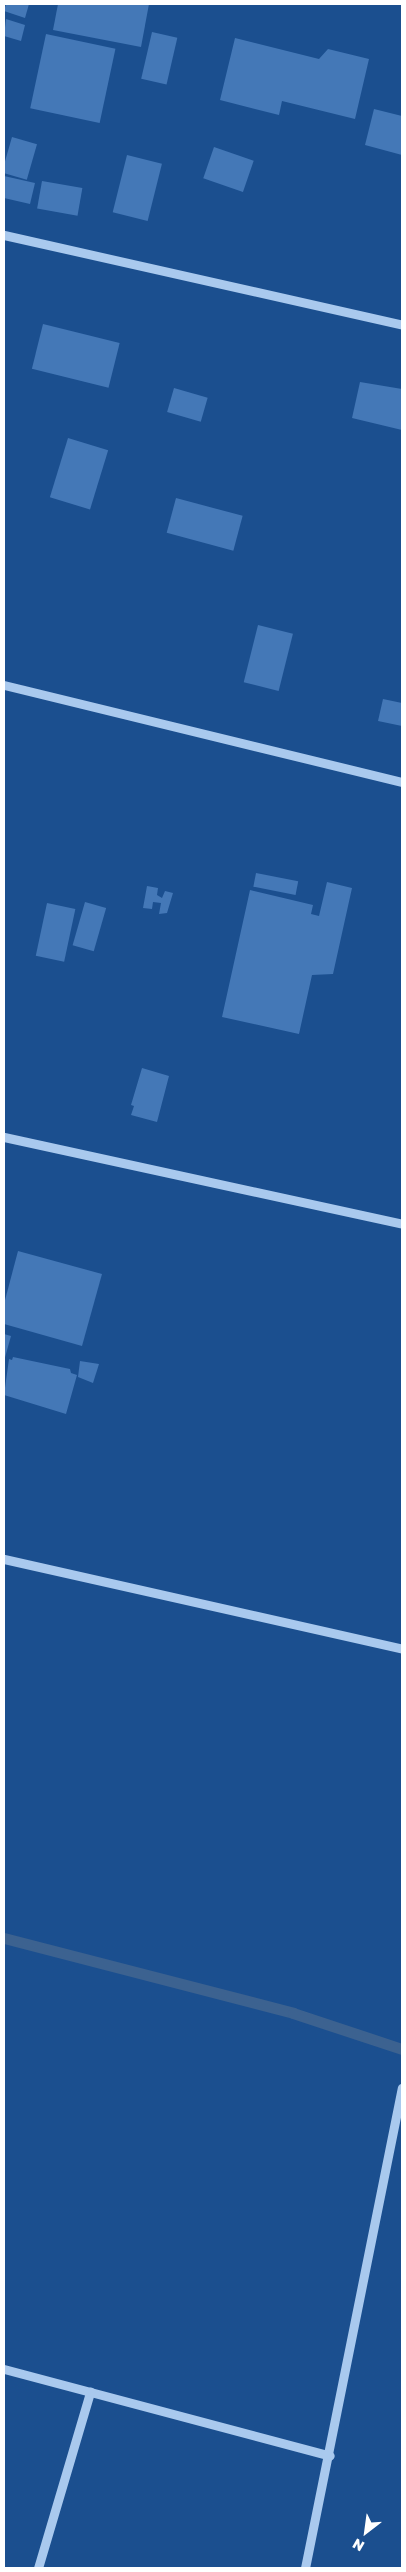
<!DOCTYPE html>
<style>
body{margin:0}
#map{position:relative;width:406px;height:2572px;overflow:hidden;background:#1b4f8f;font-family:"Golos Text",sans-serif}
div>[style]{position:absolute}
.stream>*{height:11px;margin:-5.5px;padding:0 5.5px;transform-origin:5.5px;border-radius:5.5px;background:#3c6290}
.building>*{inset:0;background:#4478b7;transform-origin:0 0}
.minor>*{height:9px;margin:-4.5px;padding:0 4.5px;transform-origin:4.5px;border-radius:4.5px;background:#a9c9ee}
span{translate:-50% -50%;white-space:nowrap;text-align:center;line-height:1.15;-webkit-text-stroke:4.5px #1b4f8f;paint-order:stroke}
.frame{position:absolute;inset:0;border:5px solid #fff;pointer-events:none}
.north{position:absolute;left:341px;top:2507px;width:50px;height:50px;-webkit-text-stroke:4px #1b4f8f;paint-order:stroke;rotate:210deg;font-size:14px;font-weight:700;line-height:20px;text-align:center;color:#fff}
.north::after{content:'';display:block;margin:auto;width:18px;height:22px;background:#fff;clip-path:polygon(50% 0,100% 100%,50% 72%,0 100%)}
</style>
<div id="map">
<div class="stream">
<div style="left:4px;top:1938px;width:299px;rotate:14.5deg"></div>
<div style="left:293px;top:2013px;width:115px;rotate:18.3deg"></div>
</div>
<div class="building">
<div style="clip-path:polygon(6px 4px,29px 4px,25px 18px,4px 11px)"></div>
<div style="clip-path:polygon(58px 4px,149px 4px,141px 47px,53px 30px)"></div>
<div style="clip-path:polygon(6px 19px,25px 25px,21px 41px,4px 36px)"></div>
<div style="left:152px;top:32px;width:26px;height:48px;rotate:13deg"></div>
<div style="left:46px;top:34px;width:71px;height:76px;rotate:12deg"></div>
<div style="clip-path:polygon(235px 38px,319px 59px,328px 49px,369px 59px,355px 119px,282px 101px,279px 115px,220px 100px)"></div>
<div style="clip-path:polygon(374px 109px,402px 116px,402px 155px,365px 145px)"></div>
<div style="left:12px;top:137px;width:26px;height:37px;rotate:16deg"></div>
<div style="left:214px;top:147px;width:42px;height:33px;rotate:19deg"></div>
<div style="left:127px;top:155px;width:36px;height:59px;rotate:14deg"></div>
<div style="clip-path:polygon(4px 176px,35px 183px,30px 204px,4px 198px)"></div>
<div style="left:42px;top:181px;width:41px;height:28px;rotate:10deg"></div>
<div style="left:43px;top:324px;width:79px;height:46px;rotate:14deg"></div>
<div style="clip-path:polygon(360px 382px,402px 389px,402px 430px,352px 418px)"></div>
<div style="left:174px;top:388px;width:35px;height:25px;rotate:16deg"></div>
<div style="left:68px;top:438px;width:42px;height:62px;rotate:17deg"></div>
<div style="left:176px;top:498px;width:69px;height:36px;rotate:15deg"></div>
<div style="left:258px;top:625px;width:36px;height:59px;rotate:14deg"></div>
<div style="clip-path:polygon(383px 699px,402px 703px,402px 726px,378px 721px)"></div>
<div style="left:256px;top:873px;width:43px;height:14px;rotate:11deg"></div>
<div style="clip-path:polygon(327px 882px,352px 888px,333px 974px,312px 975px,299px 1034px,222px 1017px,250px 890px,313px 905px,311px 914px,319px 916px)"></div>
<div style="clip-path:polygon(147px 886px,158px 888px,157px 895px,162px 898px,165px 891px,173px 893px,167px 913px,159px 914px,161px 903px,153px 902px,152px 909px,143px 908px)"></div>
<div style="left:85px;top:902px;width:22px;height:45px;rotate:16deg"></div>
<div style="left:47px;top:903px;width:29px;height:54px;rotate:12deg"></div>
<div style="clip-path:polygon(142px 1068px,169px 1076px,157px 1122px,131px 1115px,134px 1106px,131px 1105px)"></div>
<div style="clip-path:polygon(18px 1251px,102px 1274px,82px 1346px,4px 1324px,4px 1304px)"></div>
<div style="clip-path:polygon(4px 1334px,11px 1336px,4px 1361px)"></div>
<div style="clip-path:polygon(13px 1357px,70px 1369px,71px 1373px,77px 1375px,66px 1414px,4px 1395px,9px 1359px,12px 1360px)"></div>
<div style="clip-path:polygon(80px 1361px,99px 1364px,93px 1383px,78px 1377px)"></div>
</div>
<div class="minor">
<div style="left:4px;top:235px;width:408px;rotate:12.7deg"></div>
<div style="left:4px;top:685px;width:410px;rotate:13.7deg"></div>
<div style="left:4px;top:1137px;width:407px;rotate:12.3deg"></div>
<div style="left:4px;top:1559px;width:408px;rotate:12.7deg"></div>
<div style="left:4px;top:2369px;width:337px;rotate:14.9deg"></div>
<div style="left:38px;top:2568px;width:184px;rotate:-73.5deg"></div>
<div style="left:305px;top:2568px;width:490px;rotate:-78.6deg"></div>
</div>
<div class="frame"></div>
<div class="north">N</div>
</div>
